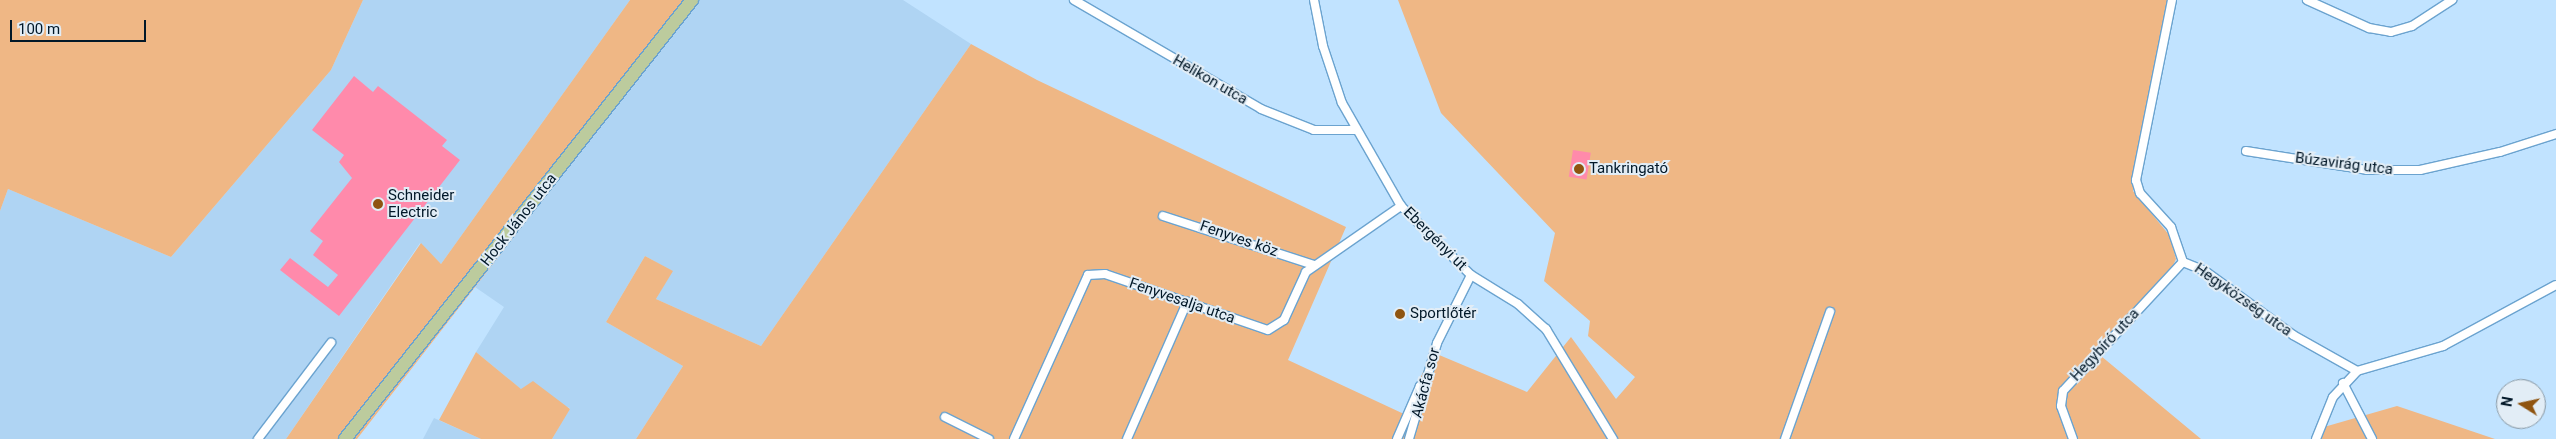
<!DOCTYPE html>
<meta charset="utf-8">
<style>
body{margin:0}
#map{position:relative;width:2556px;height:439px;overflow:hidden;background:#c1e3ff;font-family:Roboto,sans-serif}
div>[style]{position:absolute}
.built>*{inset:0;background:#afd4f3}
.green>*{inset:0;background:#efb785}
.building>*{inset:0;background:#ff8aab;transform-origin:0 0}
.roads{filter:drop-shadow(1px 0 #6ba3cf) drop-shadow(-1px 0 #6ba3cf) drop-shadow(0 1px #6ba3cf) drop-shadow(0 -1px #6ba3cf)}
.minor>*{height:8px;margin:-4px;padding:0 4px;transform-origin:4px;border-radius:4px;background:#fff}
.primary>*{height:12px;margin:-6px;padding:0 6px;transform-origin:6px;border-radius:6px;background:#bccb9d}
.dots>*{width:14px;height:14px;translate:-50% -50%;box-sizing:border-box;border:2px solid #e2edf6;border-radius:50%}
span{translate:-50% -50%;white-space:nowrap;text-align:center;line-height:1.15;-webkit-text-stroke:4px #e2edf6;paint-order:stroke}
.street-label{font-size:15px;color:#021828}
.poi-label{font-size:15px;color:#021828}
.left{translate:0 -50%;text-align:left}
.north{position:absolute;left:2496px;top:379px;width:50px;height:50px;box-sizing:border-box;background:#e2edf6;border:1px solid #8898a4;border-radius:50%;rotate:280deg;font-size:14px;font-weight:700;line-height:20px;text-align:center;color:#021828}
.north::after{content:'';display:block;margin:auto;width:18px;height:22px;background:#8f5410;clip-path:polygon(50% 0,100% 100%,50% 72%,0 100%)}
.scale{position:absolute;left:10px;top:20px;width:136px;height:22px;box-sizing:border-box;border:2px solid #021828;border-top:0;padding-left:6px;font-size:15px;line-height:18px;white-space:nowrap;color:#021828;-webkit-text-stroke:4px #e2edf6;paint-order:stroke}
</style>
<div id="map">
<div class="built">
<div style="clip-path:polygon(363px 0,630px 0,441px 264px,420px 243px,286px 439px,0 439px,0 211px,8px 189px,171px 257px,331px 70px)"></div>
<div style="clip-path:polygon(698px 0,903px 0,971px 44px,761px 346px,656px 299px,672px 271px,645px 256px,606px 322px,683px 366px,636px 439px,552px 439px,570px 408px,522px 390px,476px 352px,504px 307px,475px 287px)"></div>
<div style="clip-path:polygon(434px 418px,481px 439px,423px 439px)"></div>
</div>
<div class="green">
<div style="clip-path:polygon(0 0,363px 0,331px 70px,171px 257px,8px 189px,0 211px)"></div>
<div style="clip-path:polygon(630px 0,698px 0,357px 439px,286px 439px,421px 243px,441px 264px)"></div>
<div style="clip-path:polygon(1398px 0,2168px 0,2133px 191px,2170px 236px,2176px 259px,2171px 270px,2095px 351px,2201px 439px,636px 439px,683px 366px,606px 322px,645px 256px,673px 271px,656px 299px,761px 346px,971px 44px,1037px 80px,1346px 227px,1288px 360px,1404px 414px,1432px 352px,1527px 392px,1571px 337px,1616px 399px,1635px 377px,1588px 336px,1590px 321px,1544px 281px,1555px 233px,1441px 113px)"></div>
<div style="clip-path:polygon(476px 352px,521px 389px,533px 381px,570px 409px,552px 439px,481px 439px,439px 420px)"></div>
<div style="clip-path:polygon(2397px 406px,2495px 439px,2314px 439px,2324px 427px)"></div>
</div>
<div class="building">
<div style="clip-path:polygon(354px 76px,373px 92px,378px 86px,447px 140px,442px 146px,460px 160px,339px 316px,280px 270px,290px 258px,328px 287px,338px 275px,313px 255px,323px 241px,310px 231px,352px 178px,339px 162px,344px 155px,312px 130px)"></div>
<div style="left:1573px;top:150px;width:18px;height:27px;rotate:9deg"></div>
</div>
<div class="roads">
<div class="minor">
<div style="left:1074px;top:0;width:216px;rotate:30.2deg"></div>
<div style="left:1261px;top:109px;width:57px;rotate:21.6deg"></div>
<div style="left:1314px;top:130px;width:42px"></div>
<div style="left:1314px;top:0;width:47px;rotate:78.9deg"></div>
<div style="left:1323px;top:46px;width:60px;rotate:71.6deg"></div>
<div style="left:1342px;top:103px;width:119px;rotate:60.2deg"></div>
<div style="left:1401px;top:206px;width:98px;rotate:44.6deg"></div>
<div style="left:1471px;top:275px;width:55px;rotate:31.7deg"></div>
<div style="left:1518px;top:304px;width:38px;rotate:42deg"></div>
<div style="left:1546px;top:329px;width:129px;rotate:58.7deg"></div>
<div style="left:2172px;top:0;width:184px;rotate:101.3deg"></div>
<div style="left:2136px;top:180px;width:14px;rotate:73deg"></div>
<div style="left:2140px;top:193px;width:46px;rotate:47.6deg"></div>
<div style="left:2171px;top:227px;width:37px;rotate:71deg"></div>
<div style="left:2183px;top:262px;width:24px;rotate:22deg"></div>
<div style="left:2205px;top:271px;width:109px;rotate:36deg"></div>
<div style="left:2293px;top:335px;width:73px;rotate:29.4deg"></div>
<div style="left:2357px;top:371px;width:90px;rotate:-16.2deg"></div>
<div style="left:2443px;top:346px;width:128px;rotate:-28.4deg"></div>
<div style="left:2307px;top:0;width:68px;rotate:24.3deg"></div>
<div style="left:2369px;top:28px;width:22px;rotate:10deg"></div>
<div style="left:2391px;top:32px;width:22px;rotate:-16deg"></div>
<div style="left:2412px;top:26px;width:48px;rotate:-33deg"></div>
<div style="left:2246px;top:151px;width:122px;rotate:8.9deg"></div>
<div style="left:2367px;top:170px;width:53px"></div>
<div style="left:2420px;top:170px;width:82px;rotate:-12.7deg"></div>
<div style="left:2500px;top:152px;width:59px;rotate:-17.8deg"></div>
<div style="left:1163px;top:216px;width:159px;rotate:18deg"></div>
<div style="left:2343px;top:383px;width:63px;rotate:62.6deg"></div>
<div style="left:945px;top:417px;width:49px;rotate:26.6deg"></div>
<div style="left:258px;top:439px;width:121px;rotate:-52.8deg"></div>
<div style="left:1014px;top:439px;width:180px;rotate:-65.7deg"></div>
<div style="left:1088px;top:275px;width:17px;rotate:-3deg"></div>
<div style="left:1105px;top:274px;width:172px;rotate:19deg"></div>
<div style="left:1268px;top:330px;width:19px;rotate:-32deg"></div>
<div style="left:1284px;top:320px;width:53px;rotate:-65.4deg"></div>
<div style="left:1306px;top:272px;width:116px;rotate:-34.8deg"></div>
<div style="left:1127px;top:439px;width:150px;rotate:-66.3deg"></div>
<div style="left:1397px;top:439px;width:58px;rotate:-66.5deg"></div>
<div style="left:1420px;top:386px;width:8px;rotate:-40deg"></div>
<div style="left:1409px;top:439px;width:100px;rotate:-73.7deg"></div>
<div style="left:1437px;top:343px;width:76px;rotate:-63.4deg"></div>
<div style="left:1785px;top:439px;width:135px;rotate:-70.5deg"></div>
<div style="left:2073px;top:439px;width:35px;rotate:-110deg"></div>
<div style="left:2061px;top:406px;width:15px;rotate:-82deg"></div>
<div style="left:2063px;top:391px;width:176px;rotate:-47.1deg"></div>
<div style="left:2316px;top:439px;width:45px;rotate:-68deg"></div>
<div style="left:2333px;top:397px;width:35px;rotate:-47deg"></div>
</div>
<div class="primary">
<div style="left:345px;top:439px;width:560px;rotate:-51.68deg"></div>
</div>
</div>
<div class="dots">
<div style="left:1579px;top:169px;background:#8f5410"></div>
<div style="left:378px;top:204px;background:#8f5410"></div>
<div style="left:1400px;top:314px;background:#8f5410"></div>
</div>
<div class="street-label">
<span style="left:1210px;top:80px;rotate:30deg">Helikon utca</span>
<span style="left:2344px;top:164px;rotate:7deg">Búzavirág utca</span>
<span style="left:519px;top:220px;rotate:-52deg">Hock János utca</span>
<span style="left:1239px;top:239px;rotate:19deg">Fenyves köz</span>
<span style="left:1435px;top:239px;rotate:45deg">Ebergényi út</span>
<span style="left:2243px;top:300px;rotate:35deg">Hegyközség utca</span>
<span style="left:1182px;top:301px;rotate:19deg">Fenyvesalja utca</span>
<span style="left:2105px;top:345px;rotate:-47deg">Hegybíró utca</span>
<span style="left:1426px;top:383px;rotate:-75deg">Akácfa sor</span>
</div>
<div class="poi-label">
<span class="left" style="left:1589px;top:169px">Tankringató</span>
<span class="left" style="left:388px;top:204px">Schneider<br>Electric</span>
<span class="left" style="left:1410px;top:314px">Sportlőtér</span>
</div>
<div class="north">N</div>
<div class="scale">100 m</div>
</div>
